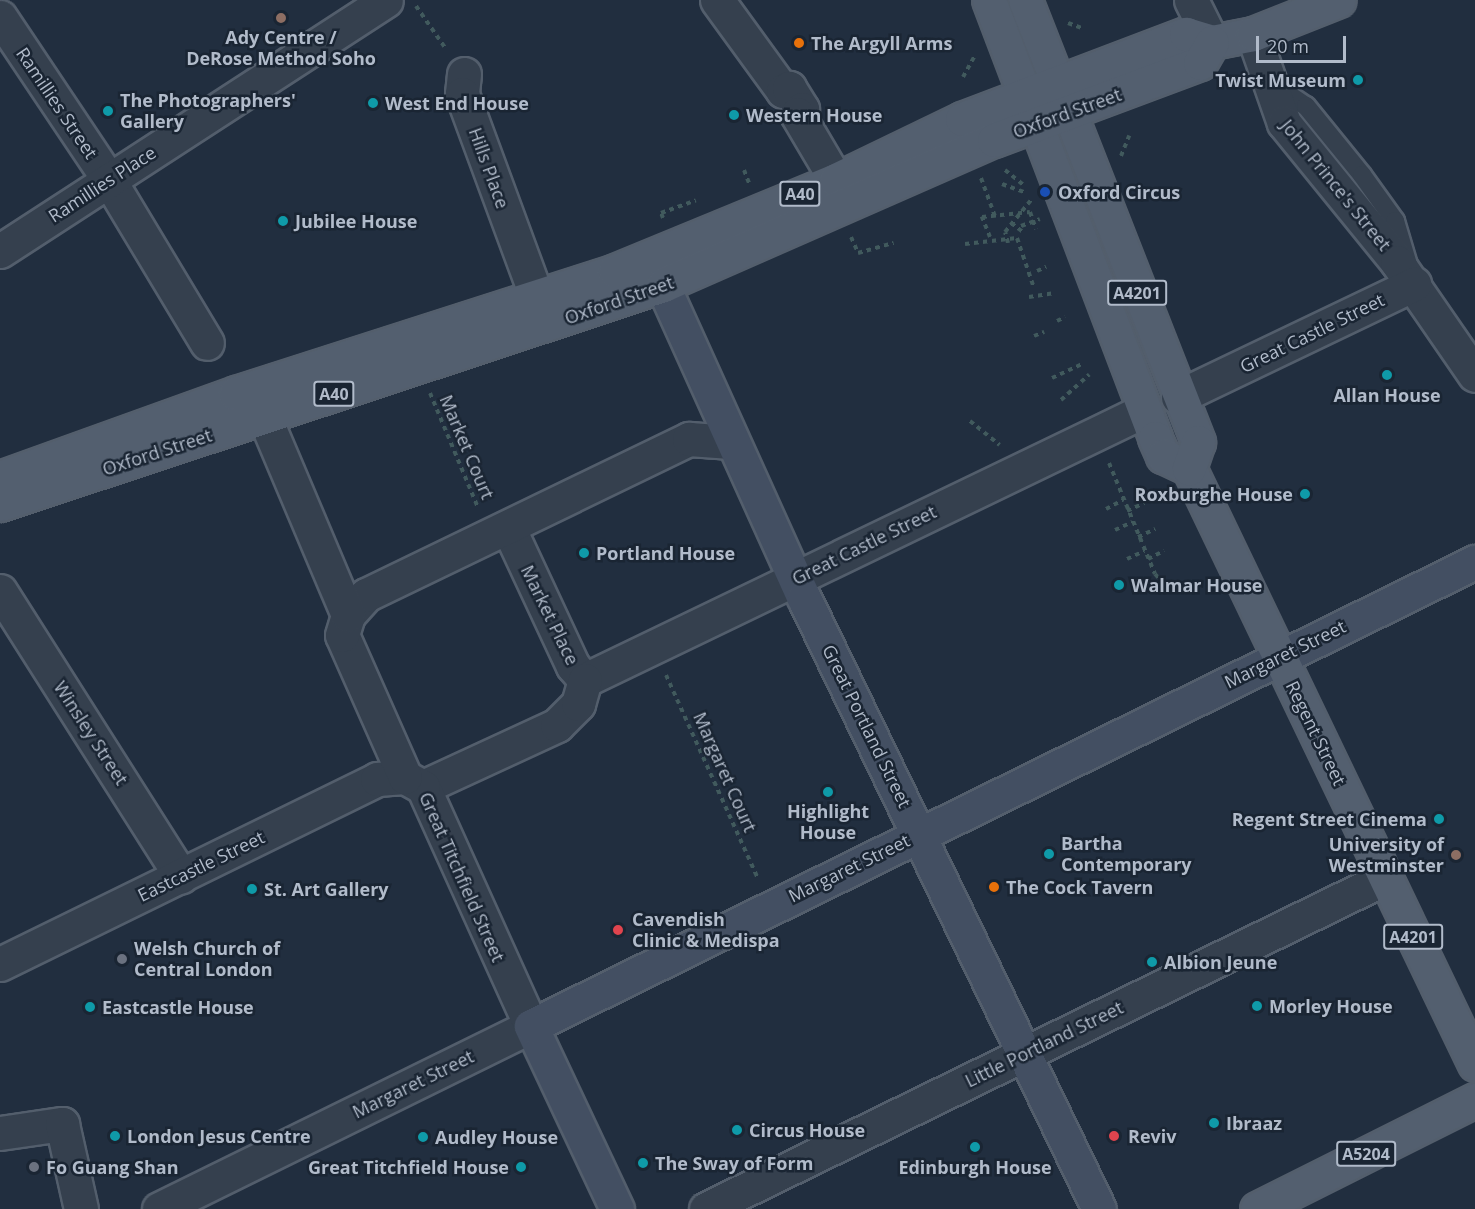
<!DOCTYPE html>
<style>
body{margin:0}
#map{position:relative;width:1475px;height:1209px;overflow:hidden;background:#212e3f;font-family:"Open Sans",sans-serif}
div>[style]{position:absolute}
.path>*{height:4px;margin-top:-2px;transform-origin:0;background:repeating-linear-gradient(90deg,#415a5d 0 4.5px,transparent 0 9px)}
.roads{filter:drop-shadow(2px 0 #535e6c) drop-shadow(-2px 0 #535e6c) drop-shadow(0 2px #535e6c) drop-shadow(0 -2px #535e6c)}
.lane>*{height:18px;margin:-9px;padding:0 9px;transform-origin:9px;border-radius:9px;background:#35404e}
.street>*{height:33px;margin:-16.5px;padding:0 16.5px;transform-origin:16.5px;border-radius:16.5px;background:#35404e}
.secondary>*{height:33px;margin:-16.5px;padding:0 16.5px;transform-origin:16.5px;border-radius:16.5px;background:#434f62}
.primary>*{height:33px;margin:-16.5px;padding:0 16.5px;transform-origin:16.5px;border-radius:16.5px;background:#535f6f}
.dots>*{width:16px;height:16px;translate:-50% -50%;box-sizing:border-box;border:3px solid #1a2533;border-radius:50%}
span{translate:-50% -50%;white-space:nowrap;text-align:center;line-height:1.15;-webkit-text-stroke:5px #1a2533;paint-order:stroke}
.shield-label span{padding:2px 4px;background:#1a2533;border:2px solid;border-radius:4px;-webkit-text-stroke-width:0}
.shield-label{font-size:16px;color:#b1bbca;font-weight:700}
.poi-label{font-size:18px;color:#b1bbca;font-weight:700}
.left{translate:0 -50%;text-align:left}
.right{translate:-100% -50%;text-align:right}
.street-label{font-size:18px;color:#b1bbca}
.scale{position:absolute;left:1256px;top:36px;width:90px;height:27px;box-sizing:border-box;border:3px solid #b1bbca;border-top:0;padding-left:8px;font-size:18px;line-height:21px;white-space:nowrap;color:#b1bbca;-webkit-text-stroke:4px #1a2533;paint-order:stroke}
</style>
<div id="map">
<div class="path">
<div style="left:416px;top:6px;width:52px;rotate:55.1deg"></div>
<div style="left:1068px;top:23px;width:15px;rotate:20deg"></div>
<div style="left:963px;top:77px;width:23px;rotate:-61deg"></div>
<div style="left:1121px;top:156px;width:22px;rotate:-68deg"></div>
<div style="left:744px;top:170px;width:14px;rotate:69deg"></div>
<div style="left:1005px;top:170px;width:26px;rotate:39deg"></div>
<div style="left:981px;top:178px;width:44px;rotate:69.9deg"></div>
<div style="left:1002px;top:184px;width:23px;rotate:20deg"></div>
<div style="left:663px;top:218px;width:5px;rotate:-112deg"></div>
<div style="left:661px;top:213px;width:37px;rotate:-20deg"></div>
<div style="left:1011px;top:223px;width:15px;rotate:37deg"></div>
<div style="left:1021px;top:226px;width:20px;rotate:-20deg"></div>
<div style="left:851px;top:237px;width:17px;rotate:66deg"></div>
<div style="left:858px;top:253px;width:37px;rotate:-16deg"></div>
<div style="left:990px;top:237px;width:22px;rotate:-112deg"></div>
<div style="left:982px;top:217px;width:48px;rotate:-5.9deg"></div>
<div style="left:1030px;top:212px;width:18px;rotate:71deg"></div>
<div style="left:1008px;top:243px;width:11px;rotate:-105deg"></div>
<div style="left:1005px;top:232px;width:41px;rotate:-50.9deg"></div>
<div style="left:965px;top:244px;width:52px;rotate:-6.6deg"></div>
<div style="left:1017px;top:238px;width:50px;rotate:71.2deg"></div>
<div style="left:1037px;top:271px;width:10px;rotate:-24deg"></div>
<div style="left:1029px;top:297px;width:26px;rotate:-9deg"></div>
<div style="left:1057px;top:321px;width:9px;rotate:-27deg"></div>
<div style="left:1034px;top:336px;width:11px;rotate:-22deg"></div>
<div style="left:1052px;top:378px;width:35px;rotate:-25deg"></div>
<div style="left:430px;top:393px;width:125px;rotate:67.3deg"></div>
<div style="left:1061px;top:400px;width:38px;rotate:-42deg"></div>
<div style="left:970px;top:421px;width:38px;rotate:39deg"></div>
<div style="left:1109px;top:463px;width:120px;rotate:67.5deg"></div>
<div style="left:1155px;top:574px;width:26px;rotate:47deg"></div>
<div style="left:1106px;top:509px;width:19px;rotate:-28deg"></div>
<div style="left:1127px;top:511px;width:19px;rotate:-25deg"></div>
<div style="left:1115px;top:530px;width:19px;rotate:-25deg"></div>
<div style="left:1138px;top:537px;width:19px;rotate:-25deg"></div>
<div style="left:1127px;top:559px;width:19px;rotate:-25deg"></div>
<div style="left:1148px;top:559px;width:18px;rotate:-27deg"></div>
<div style="left:666px;top:675px;width:224px;rotate:65.7deg"></div>
</div>
<div class="roads">
<div class="lane">
<div style="left:1273px;top:84px;width:40px;rotate:34deg"></div>
<div style="left:1306px;top:106px;width:89px;rotate:50.9deg"></div>
<div style="left:1362px;top:175px;width:57px;rotate:54.3deg"></div>
<div style="left:1395px;top:221px;width:46px;rotate:73.5deg"></div>
</div>
<div class="street">
<div style="left:717px;top:0;width:112px;rotate:54deg"></div>
<div style="left:783px;top:91px;width:7px;rotate:-27deg"></div>
<div style="left:789px;top:88px;width:25px;rotate:58deg"></div>
<div style="left:802px;top:109px;width:7px;rotate:135deg"></div>
<div style="left:797px;top:114px;width:77px;rotate:59.4deg"></div>
<div style="left:1191px;top:0;width:47px;rotate:63.4deg"></div>
<div style="left:0;top:17px;width:196px;rotate:56.2deg"></div>
<div style="left:109px;top:180px;width:190px;rotate:59deg"></div>
<div style="left:1253px;top:34px;width:94px;rotate:70.8deg"></div>
<div style="left:1284px;top:123px;width:179px;rotate:50.9deg"></div>
<div style="left:1397px;top:262px;width:137px;rotate:55.4deg"></div>
<div style="left:464px;top:74px;width:20px;rotate:96deg"></div>
<div style="left:462px;top:94px;width:217px;rotate:69.8deg"></div>
<div style="left:537px;top:298px;width:26px;rotate:31deg"></div>
<div style="left:0;top:251px;width:460px;rotate:-33deg"></div>
<div style="left:1178px;top:397px;width:262px;rotate:-25.6deg"></div>
<div style="left:509px;top:529px;width:151px;rotate:65deg"></div>
<div style="left:573px;top:666px;width:18px;rotate:49deg"></div>
<div style="left:0;top:591px;width:338px;rotate:57.6deg"></div>
<div style="left:348px;top:615px;width:27px;rotate:-48deg"></div>
<div style="left:366px;top:595px;width:359px;rotate:-25.8deg"></div>
<div style="left:689px;top:439px;width:42px;rotate:4.1deg"></div>
<div style="left:585px;top:680px;width:619px;rotate:-25.74deg"></div>
<div style="left:423px;top:787px;width:148px;rotate:-24.8deg"></div>
<div style="left:557px;top:725px;width:30px;rotate:-45deg"></div>
<div style="left:578px;top:704px;width:25px;rotate:-74deg"></div>
<div style="left:0;top:964px;width:420px;rotate:-26.1deg"></div>
<div style="left:377px;top:779px;width:28px;rotate:-4deg"></div>
<div style="left:0;top:1133px;width:63px;rotate:-8.3deg"></div>
<div style="left:62px;top:1124px;width:87px;rotate:77.4deg"></div>
<div style="left:159px;top:1209px;width:415px;rotate:-26.2deg"></div>
<div style="left:531px;top:1026px;width:262px;rotate:-114.3deg"></div>
<div style="left:423px;top:787px;width:21px;rotate:-151deg"></div>
<div style="left:405px;top:777px;width:155px;rotate:-113.9deg"></div>
<div style="left:342px;top:635px;width:21px;rotate:-73deg"></div>
<div style="left:348px;top:615px;width:216px;rotate:-112.9deg"></div>
<div style="left:706px;top:1209px;width:753px;rotate:-25.99deg"></div>
</div>
<div class="secondary">
<div style="left:636px;top:277px;width:28px;rotate:17deg"></div>
<div style="left:663px;top:285px;width:9px;rotate:69deg"></div>
<div style="left:666px;top:293px;width:335px;rotate:65.7deg"></div>
<div style="left:804px;top:598px;width:678px;rotate:64.23deg"></div>
<div style="left:617px;top:1209px;width:202px;rotate:-115.2deg"></div>
<div style="left:531px;top:1026px;width:1052px;rotate:-26.18deg"></div>
</div>
<div class="primary">
<div style="left:989px;top:0;width:468px;rotate:69.2deg"></div>
<div style="left:1155px;top:438px;width:20px;rotate:66deg"></div>
<div style="left:1163px;top:456px;width:29px;rotate:25deg"></div>
<div style="left:1189px;top:468px;width:661px;rotate:64.37deg"></div>
<div style="left:1025px;top:0;width:475px;rotate:68.6deg"></div>
<div style="left:1198px;top:442px;width:28px;rotate:109deg"></div>
<div style="left:0;top:478px;width:251px;rotate:-19.8deg"></div>
<div style="left:236px;top:393px;width:398px;rotate:-17.8deg"></div>
<div style="left:615px;top:271px;width:239px;rotate:-22.4deg"></div>
<div style="left:836px;top:180px;width:140px;rotate:-25.8deg"></div>
<div style="left:962px;top:119px;width:240px;rotate:-20.8deg"></div>
<div style="left:1186px;top:34px;width:27px;rotate:17deg"></div>
<div style="left:1212px;top:42px;width:42px;rotate:-11deg"></div>
<div style="left:1253px;top:34px;width:92px;rotate:-21.6deg"></div>
<div style="left:0;top:504px;width:698px;rotate:-18.28deg"></div>
<div style="left:663px;top:285px;width:361px;rotate:-23.7deg"></div>
<div style="left:994px;top:140px;width:220px;rotate:-20.5deg"></div>
<div style="left:1200px;top:63px;width:24px;rotate:-60deg"></div>
<div style="left:1257px;top:1209px;width:244px;rotate:-26.6deg"></div>
</div>
</div>
<div class="dots">
<div style="left:281px;top:18px;background:#8d6e63"></div>
<div style="left:799px;top:43px;background:#e8710a"></div>
<div style="left:1358px;top:80px;background:#0f9aa8"></div>
<div style="left:373px;top:103px;background:#0f9aa8"></div>
<div style="left:108px;top:111px;background:#0f9aa8"></div>
<div style="left:734px;top:115px;background:#0f9aa8"></div>
<div style="left:1045px;top:192px;background:#1a4fb4"></div>
<div style="left:283px;top:221px;background:#0f9aa8"></div>
<div style="left:1387px;top:375px;background:#0f9aa8"></div>
<div style="left:1305px;top:494px;background:#0f9aa8"></div>
<div style="left:584px;top:553px;background:#0f9aa8"></div>
<div style="left:1119px;top:585px;background:#0f9aa8"></div>
<div style="left:828px;top:792px;background:#0f9aa8"></div>
<div style="left:1439px;top:819px;background:#0f9aa8"></div>
<div style="left:1049px;top:854px;background:#0f9aa8"></div>
<div style="left:1456px;top:855px;background:#8d6e63"></div>
<div style="left:994px;top:887px;background:#e8710a"></div>
<div style="left:252px;top:889px;background:#0f9aa8"></div>
<div style="left:618px;top:930px;background:#e0444e"></div>
<div style="left:122px;top:959px;background:#6b7280"></div>
<div style="left:1152px;top:962px;background:#0f9aa8"></div>
<div style="left:1257px;top:1006px;background:#0f9aa8"></div>
<div style="left:90px;top:1007px;background:#0f9aa8"></div>
<div style="left:1214px;top:1123px;background:#0f9aa8"></div>
<div style="left:737px;top:1130px;background:#0f9aa8"></div>
<div style="left:115px;top:1136px;background:#0f9aa8"></div>
<div style="left:1114px;top:1136px;background:#e0444e"></div>
<div style="left:423px;top:1137px;background:#0f9aa8"></div>
<div style="left:975px;top:1147px;background:#0f9aa8"></div>
<div style="left:643px;top:1163px;background:#0f9aa8"></div>
<div style="left:34px;top:1167px;background:#6b7280"></div>
<div style="left:521px;top:1167px;background:#0f9aa8"></div>
</div>
<div class="shield-label">
<span style="left:800px;top:194px">A40</span>
<span style="left:1137px;top:293px">A4201</span>
<span style="left:334px;top:394px">A40</span>
<span style="left:1413px;top:937px">A4201</span>
<span style="left:1366px;top:1154px">A5204</span>
</div>
<div class="poi-label">
<span style="left:281px;top:48px">Ady Centre /<br>DeRose Method Soho</span>
<span class="left" style="left:811px;top:43px">The Argyll Arms</span>
<span class="right" style="left:1346px;top:80px">Twist Museum</span>
<span class="left" style="left:120px;top:111px">The Photographers'<br>Gallery</span>
<span class="left" style="left:385px;top:103px">West End House</span>
<span class="left" style="left:746px;top:115px">Western House</span>
<span class="left" style="left:1058px;top:192px">Oxford Circus</span>
<span class="left" style="left:295px;top:221px">Jubilee House</span>
<span style="left:1387px;top:395px">Allan House</span>
<span class="right" style="left:1293px;top:494px">Roxburghe House</span>
<span class="left" style="left:596px;top:553px">Portland House</span>
<span class="left" style="left:1131px;top:585px">Walmar House</span>
<span style="left:828px;top:822px">Highlight<br>House</span>
<span class="right" style="left:1427px;top:819px">Regent Street Cinema</span>
<span class="left" style="left:1061px;top:854px">Bartha<br>Contemporary</span>
<span class="right" style="left:1444px;top:855px">University of<br>Westminster</span>
<span class="left" style="left:1006px;top:887px">The Cock Tavern</span>
<span class="left" style="left:264px;top:889px">St. Art Gallery</span>
<span class="left" style="left:632px;top:930px">Cavendish<br>Clinic &amp; Medispa</span>
<span class="left" style="left:134px;top:959px">Welsh Church of<br>Central London</span>
<span class="left" style="left:1164px;top:962px">Albion Jeune</span>
<span class="left" style="left:1269px;top:1006px">Morley House</span>
<span class="left" style="left:102px;top:1007px">Eastcastle House</span>
<span class="left" style="left:1226px;top:1123px">Ibraaz</span>
<span class="left" style="left:749px;top:1130px">Circus House</span>
<span class="left" style="left:127px;top:1136px">London Jesus Centre</span>
<span class="left" style="left:1128px;top:1136px">Reviv</span>
<span class="left" style="left:435px;top:1137px">Audley House</span>
<span class="left" style="left:655px;top:1163px">The Sway of Form</span>
<span class="left" style="left:46px;top:1167px">Fo Guang Shan</span>
<span class="right" style="left:509px;top:1167px">Great Titchfield House</span>
<span style="left:975px;top:1167px">Edinburgh House</span>
</div>
<div class="street-label">
<span style="left:57px;top:103px;rotate:56deg">Ramillies Street</span>
<span style="left:1067px;top:113px;rotate:-20deg">Oxford Street</span>
<span style="left:489px;top:168px;rotate:70deg">Hills Place</span>
<span style="left:102px;top:184px;rotate:-33deg">Ramillies Place</span>
<span style="left:1336px;top:185px;rotate:51deg">John Prince's Street</span>
<span style="left:619px;top:300px;rotate:-19deg">Oxford Street</span>
<span style="left:1312px;top:333px;rotate:-26deg">Great Castle Street</span>
<span style="left:467px;top:447px;rotate:67deg">Market Court</span>
<span style="left:157px;top:452px;rotate:-18deg">Oxford Street</span>
<span style="left:864px;top:545px;rotate:-26deg">Great Castle Street</span>
<span style="left:550px;top:615px;rotate:64deg">Market Place</span>
<span style="left:1285px;top:654px;rotate:-26deg">Margaret Street</span>
<span style="left:867px;top:726px;rotate:64deg">Great Portland Street</span>
<span style="left:91px;top:733px;rotate:57deg">Winsley Street</span>
<span style="left:1316px;top:733px;rotate:64deg">Regent Street</span>
<span style="left:725px;top:772px;rotate:66deg">Margaret Court</span>
<span style="left:201px;top:866px;rotate:-26deg">Eastcastle Street</span>
<span style="left:849px;top:868px;rotate:-26deg">Margaret Street</span>
<span style="left:462px;top:877px;rotate:66deg">Great Titchfield Street</span>
<span style="left:1044px;top:1044px;rotate:-26deg">Little Portland Street</span>
<span style="left:413px;top:1084px;rotate:-26deg">Margaret Street</span>
</div>
<div class="scale">20 m</div>
</div>
